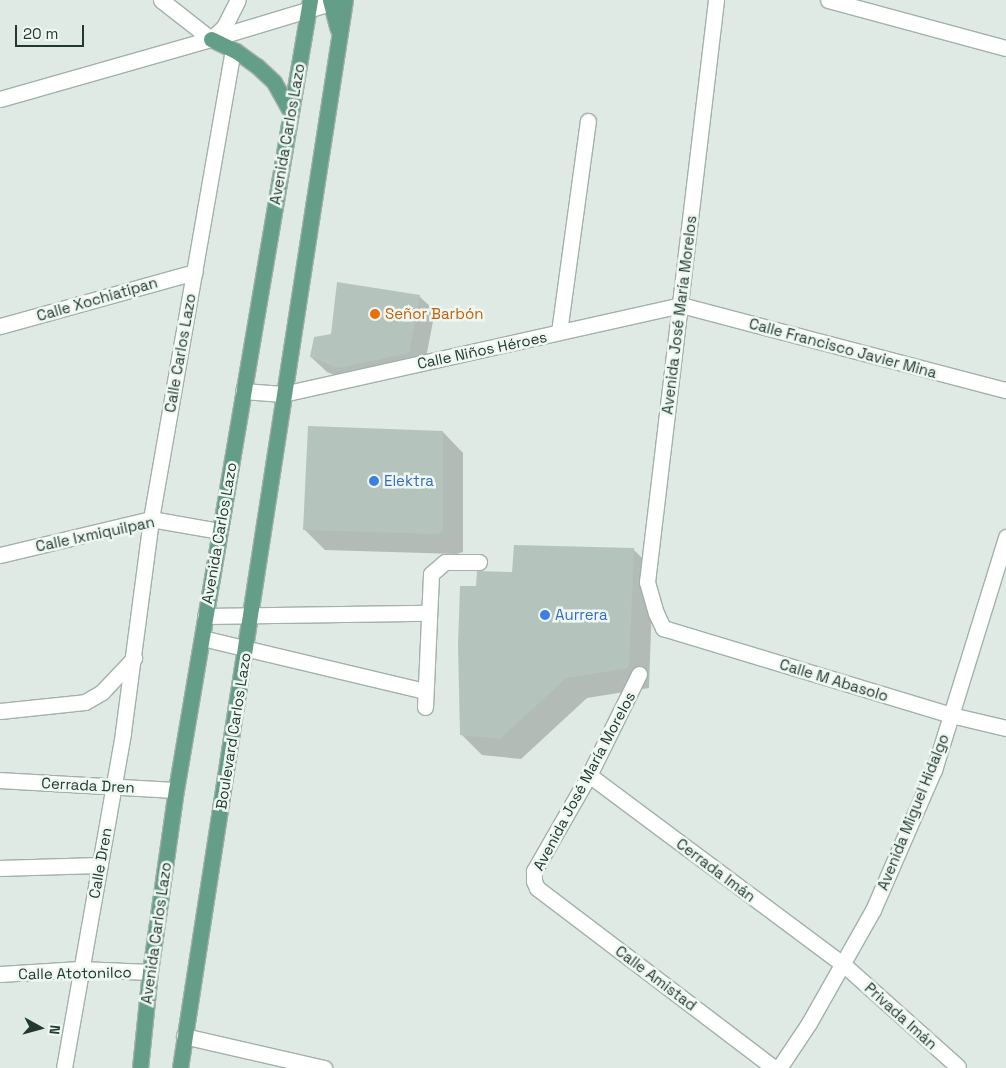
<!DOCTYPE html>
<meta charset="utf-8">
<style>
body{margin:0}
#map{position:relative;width:1006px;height:1068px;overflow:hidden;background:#dfeae4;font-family:"Space Grotesk",sans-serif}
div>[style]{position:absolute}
.shadow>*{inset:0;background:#0003}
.building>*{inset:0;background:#b4c4bc}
.roads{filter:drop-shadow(1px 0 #a2b1aa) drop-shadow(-1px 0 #a2b1aa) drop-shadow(0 1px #a2b1aa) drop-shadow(0 -1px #a2b1aa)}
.minor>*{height:15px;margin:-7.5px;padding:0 7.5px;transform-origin:7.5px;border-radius:7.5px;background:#fff}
.major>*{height:15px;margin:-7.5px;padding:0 7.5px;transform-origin:7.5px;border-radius:7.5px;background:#659e88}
.dots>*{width:14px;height:14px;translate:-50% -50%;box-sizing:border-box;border:2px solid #eff7f2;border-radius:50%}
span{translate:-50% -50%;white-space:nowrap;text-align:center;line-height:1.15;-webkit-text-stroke:5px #eff7f2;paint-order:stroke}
.street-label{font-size:15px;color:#21392f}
.food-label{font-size:15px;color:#c56008}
.left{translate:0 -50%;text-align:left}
.shop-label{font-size:15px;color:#366cbe}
.north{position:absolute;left:15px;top:1003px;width:50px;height:50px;-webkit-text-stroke:4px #eff7f2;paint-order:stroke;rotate:97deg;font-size:14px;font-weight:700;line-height:20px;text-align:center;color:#21392f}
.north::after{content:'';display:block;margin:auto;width:18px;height:22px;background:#21392f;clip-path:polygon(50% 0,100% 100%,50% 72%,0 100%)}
.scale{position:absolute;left:15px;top:25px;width:69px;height:22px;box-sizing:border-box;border:2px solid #21392f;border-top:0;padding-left:6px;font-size:15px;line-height:18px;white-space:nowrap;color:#21392f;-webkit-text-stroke:4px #eff7f2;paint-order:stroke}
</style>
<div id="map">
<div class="shadow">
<div style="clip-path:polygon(419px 296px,435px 311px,424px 368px,354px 383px,327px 372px,311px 357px,332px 335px)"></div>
<div style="clip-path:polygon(443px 432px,463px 453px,463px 552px,457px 554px,325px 550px,305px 530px)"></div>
<div style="clip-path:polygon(633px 549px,653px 569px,649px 688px,587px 698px,521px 759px,482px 755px,461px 734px,477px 587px,513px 573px)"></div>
</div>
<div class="building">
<div style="clip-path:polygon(337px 282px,420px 295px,409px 353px,338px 368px,310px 357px,314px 337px,331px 334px)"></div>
<div style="clip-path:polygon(308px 426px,443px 431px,443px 532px,436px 534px,303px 530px)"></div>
<div style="clip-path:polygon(514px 545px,634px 548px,629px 668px,566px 678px,500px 739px,460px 735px,458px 645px,460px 586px,476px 586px,477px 571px,512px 572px)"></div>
</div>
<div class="roads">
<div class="minor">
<div style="left:161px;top:0;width:63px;rotate:38deg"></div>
<div style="left:211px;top:39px;width:18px;rotate:-43deg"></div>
<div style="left:224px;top:27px;width:30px;rotate:-63deg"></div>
<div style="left:716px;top:0;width:586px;rotate:96.76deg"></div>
<div style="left:647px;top:582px;width:32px;rotate:74deg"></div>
<div style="left:656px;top:613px;width:17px;rotate:65deg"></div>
<div style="left:663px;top:628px;width:301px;rotate:16.8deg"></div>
<div style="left:951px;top:715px;width:57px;rotate:13.3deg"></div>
<div style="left:828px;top:0;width:184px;rotate:15.1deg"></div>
<div style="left:0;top:99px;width:219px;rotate:-15.9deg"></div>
<div style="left:211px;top:39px;width:135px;rotate:-16.8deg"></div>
<div style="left:0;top:326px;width:202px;rotate:-15.5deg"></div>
<div style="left:559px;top:332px;width:213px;rotate:-82.2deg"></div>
<div style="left:243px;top:391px;width:40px;rotate:4.3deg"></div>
<div style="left:283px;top:394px;width:408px;rotate:-12.6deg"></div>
<div style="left:681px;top:305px;width:336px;rotate:14.7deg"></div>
<div style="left:0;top:555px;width:155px;rotate:-13.4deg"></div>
<div style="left:151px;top:519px;width:70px;rotate:9.9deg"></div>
<div style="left:205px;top:616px;width:224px;rotate:-0.8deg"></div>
<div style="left:202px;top:638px;width:229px;rotate:13.4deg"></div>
<div style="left:639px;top:674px;width:113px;rotate:116.3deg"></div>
<div style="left:589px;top:775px;width:111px;rotate:119.8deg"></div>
<div style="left:534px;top:871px;width:10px;rotate:90deg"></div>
<div style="left:534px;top:881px;width:8px;rotate:67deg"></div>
<div style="left:537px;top:888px;width:298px;rotate:37.2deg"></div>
<div style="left:425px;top:707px;width:133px;rotate:-87.4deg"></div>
<div style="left:431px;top:574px;width:18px;rotate:-41deg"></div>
<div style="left:445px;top:562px;width:34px"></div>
<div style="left:0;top:711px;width:85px;rotate:-6deg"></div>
<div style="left:85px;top:702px;width:20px;rotate:-30deg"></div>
<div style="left:102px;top:692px;width:47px;rotate:-46.7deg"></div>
<div style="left:589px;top:775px;width:317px;rotate:36.7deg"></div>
<div style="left:843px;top:964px;width:154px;rotate:41.8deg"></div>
<div style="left:0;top:780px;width:176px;rotate:3.3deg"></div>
<div style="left:0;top:868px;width:100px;rotate:-1.7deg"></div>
<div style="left:0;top:974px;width:80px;rotate:-3.6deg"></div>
<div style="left:80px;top:969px;width:70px;rotate:2.5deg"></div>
<div style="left:184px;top:1036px;width:144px;rotate:12.9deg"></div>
<div style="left:64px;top:1068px;width:341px;rotate:-80deg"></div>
<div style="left:123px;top:732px;width:215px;rotate:-82.5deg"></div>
<div style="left:151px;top:519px;width:476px;rotate:-80.1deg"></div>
<div style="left:779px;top:1068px;width:54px;rotate:-56.3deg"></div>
<div style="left:809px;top:1023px;width:130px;rotate:-60.5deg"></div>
<div style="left:873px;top:910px;width:153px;rotate:-66.5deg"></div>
<div style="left:934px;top:770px;width:244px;rotate:-72.8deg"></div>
</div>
<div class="major">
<div style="left:330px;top:0;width:30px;rotate:75deg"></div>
<div style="left:211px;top:39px;width:28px;rotate:26deg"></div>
<div style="left:236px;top:51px;width:26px;rotate:36deg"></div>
<div style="left:257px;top:66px;width:23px;rotate:43deg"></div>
<div style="left:274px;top:82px;width:35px;rotate:61deg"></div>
<div style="left:140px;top:1068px;width:97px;rotate:-84.1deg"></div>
<div style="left:150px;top:972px;width:184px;rotate:-81.9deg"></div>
<div style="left:176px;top:790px;width:801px;rotate:-80.37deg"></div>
<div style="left:180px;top:1068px;width:1081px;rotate:-81.22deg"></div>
</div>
</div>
<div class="dots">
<div style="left:375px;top:314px;background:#e8710a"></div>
<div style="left:374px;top:481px;background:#3f7fe0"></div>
<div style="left:545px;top:615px;background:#3f7fe0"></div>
</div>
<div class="street-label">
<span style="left:287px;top:134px;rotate:-80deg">Avenida Carlos Lazo</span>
<span style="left:97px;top:299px;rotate:-16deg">Calle Xochiatipan</span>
<span style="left:679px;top:315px;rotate:-83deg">Avenida José María Morelos</span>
<span style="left:843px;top:348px;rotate:15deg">Calle Francisco Javier Mina</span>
<span style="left:482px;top:350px;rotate:-12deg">Calle Niños Héroes</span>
<span style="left:180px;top:353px;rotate:-80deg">Calle Carlos Lazo</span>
<span style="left:219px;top:533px;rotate:-80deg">Avenida Carlos Lazo</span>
<span style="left:95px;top:534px;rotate:-12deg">Calle Ixmiquilpan</span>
<span style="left:834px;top:680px;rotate:17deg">Calle M Abasolo</span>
<span style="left:233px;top:731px;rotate:-81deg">Boulevard Carlos Lazo</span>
<span style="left:584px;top:781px;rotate:-62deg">Avenida José María Morelos</span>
<span style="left:88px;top:785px;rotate:3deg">Cerrada Dren</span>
<span style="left:913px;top:812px;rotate:-68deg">Avenida Miguel Hidalgo</span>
<span style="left:100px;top:863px;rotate:-80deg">Calle Dren</span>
<span style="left:716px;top:870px;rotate:37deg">Cerrada Imán</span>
<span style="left:156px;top:933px;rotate:-82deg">Avenida Carlos Lazo</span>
<span style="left:75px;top:973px;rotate:-1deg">Calle Atotonilco</span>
<span style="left:656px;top:978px;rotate:37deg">Calle Amistad</span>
<span style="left:901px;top:1016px;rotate:42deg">Privada Imán</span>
</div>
<div class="food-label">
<span class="left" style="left:385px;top:314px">Señor Barbón</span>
</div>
<div class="shop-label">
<span class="left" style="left:384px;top:481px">Elektra</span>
<span class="left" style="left:555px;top:615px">Aurrera</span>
</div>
<div class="north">N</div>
<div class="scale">20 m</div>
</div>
